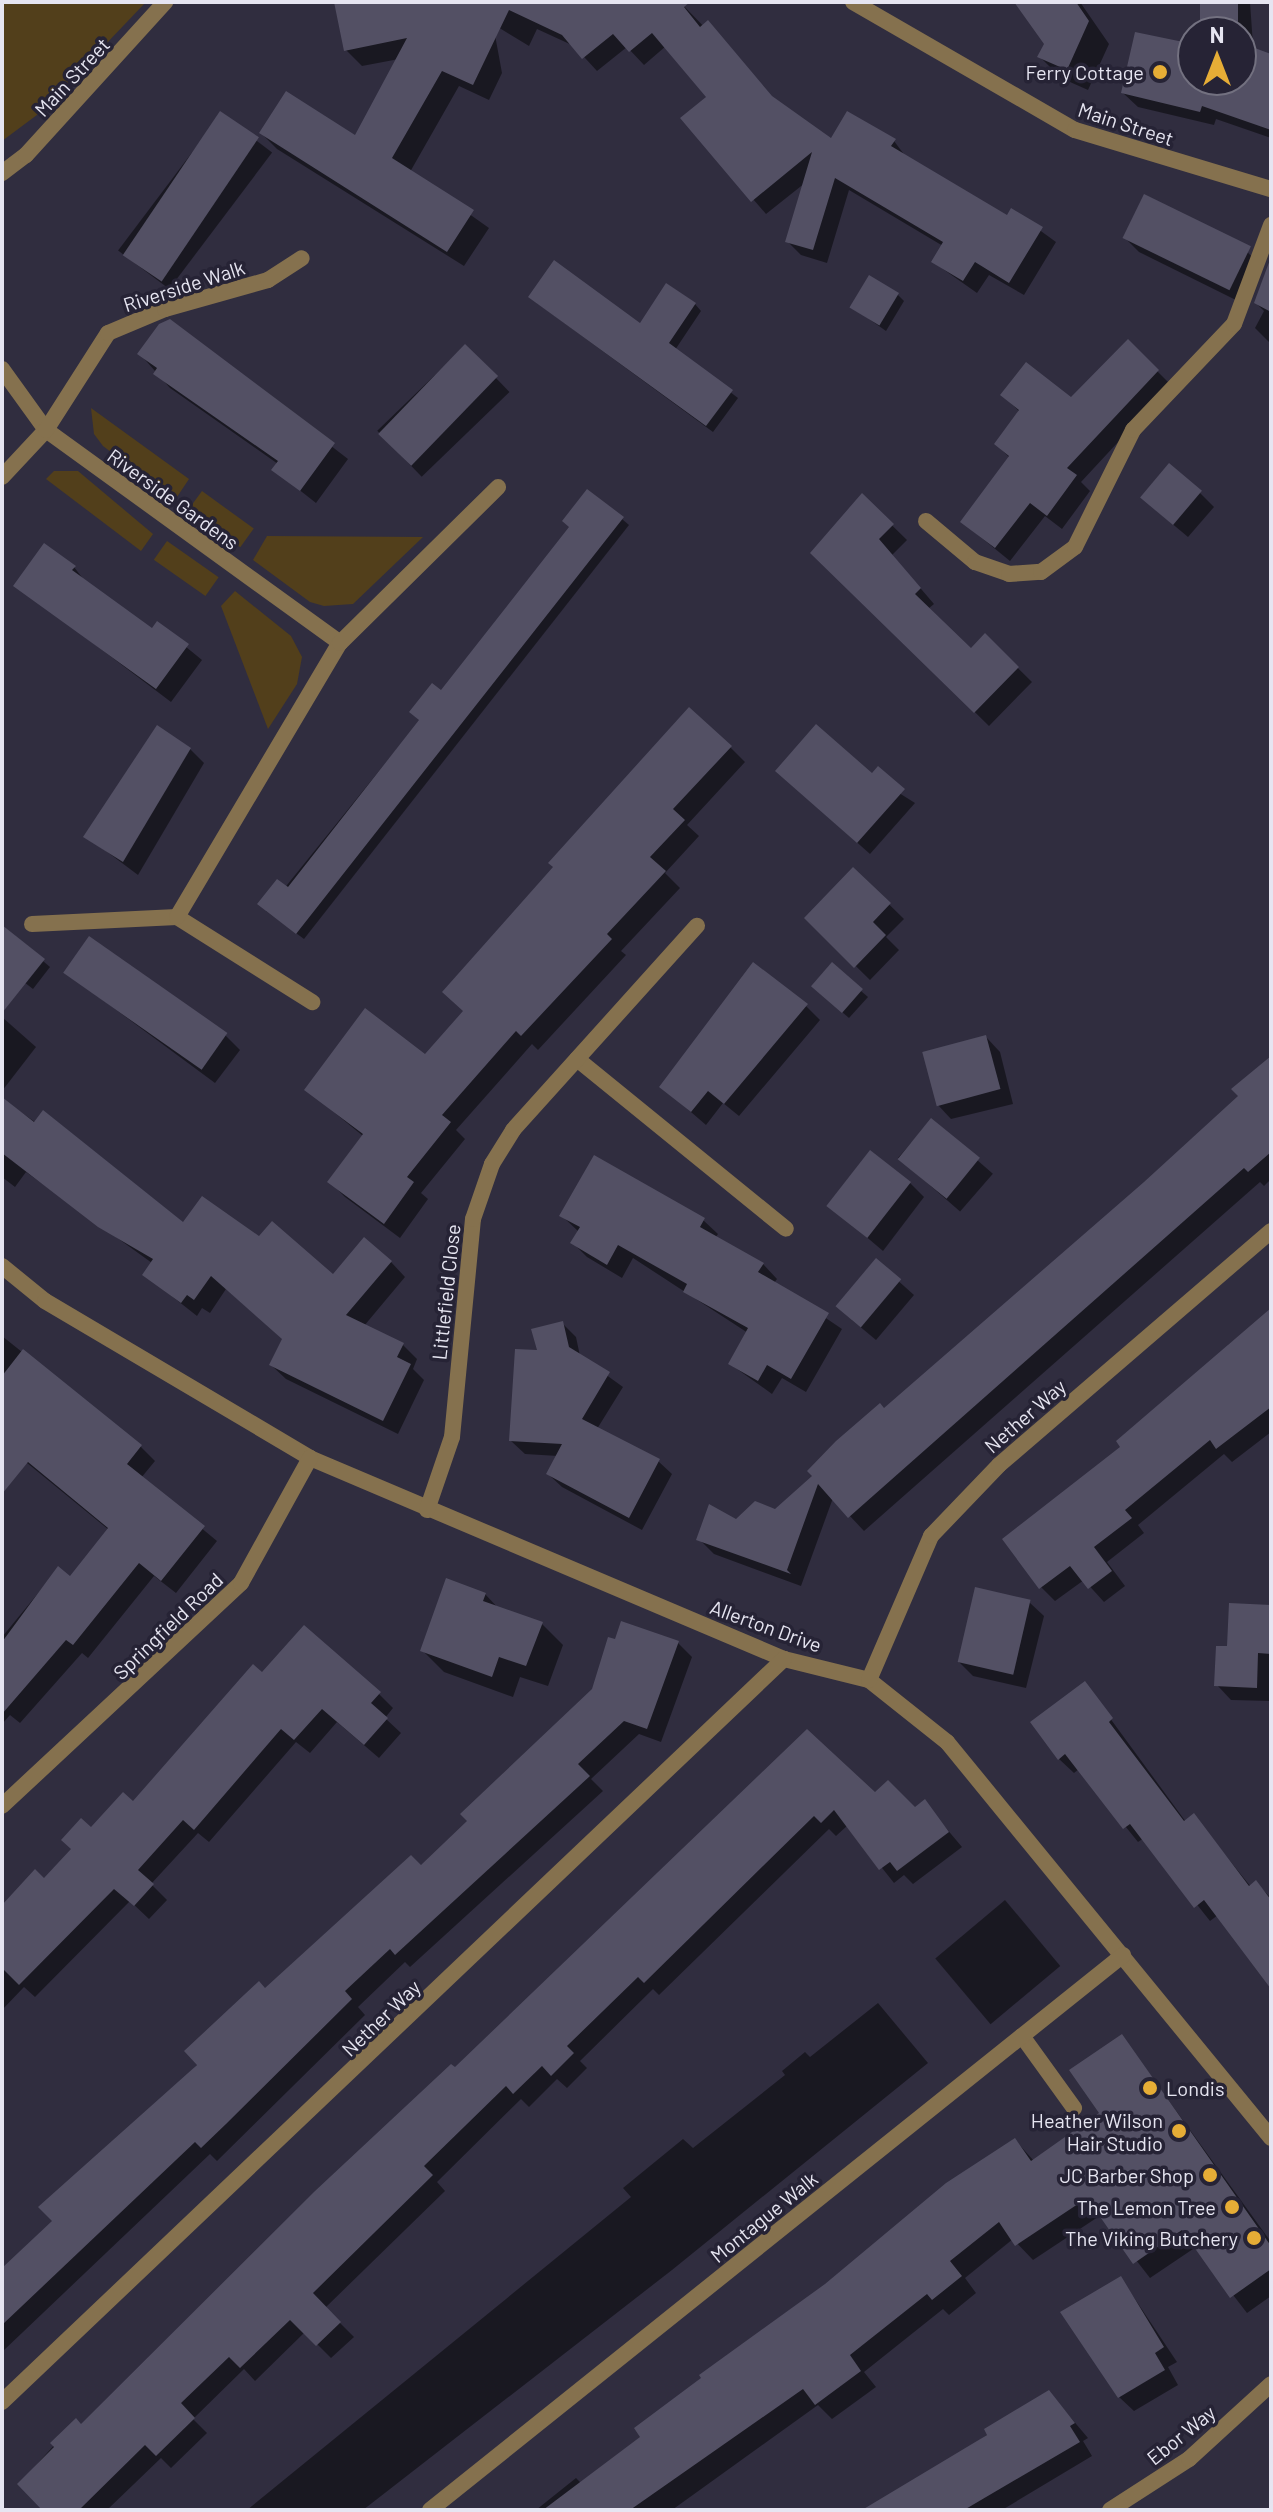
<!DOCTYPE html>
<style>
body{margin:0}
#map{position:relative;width:1273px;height:2512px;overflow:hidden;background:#302d3f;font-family:Barlow,sans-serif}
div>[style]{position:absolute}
.green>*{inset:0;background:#523f1b;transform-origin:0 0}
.shadow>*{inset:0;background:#0007;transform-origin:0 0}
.building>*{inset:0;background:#535064;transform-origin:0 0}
.service>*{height:16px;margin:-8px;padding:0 8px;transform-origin:8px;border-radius:8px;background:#85714e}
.minor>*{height:16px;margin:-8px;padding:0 8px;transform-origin:8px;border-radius:8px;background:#85714e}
.tertiary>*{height:16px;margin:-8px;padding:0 8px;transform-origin:8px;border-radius:8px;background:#85714e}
.dots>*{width:22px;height:22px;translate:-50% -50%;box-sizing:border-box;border:4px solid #262335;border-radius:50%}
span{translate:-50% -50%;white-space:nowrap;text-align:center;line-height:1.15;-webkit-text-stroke:7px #262335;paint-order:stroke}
.poi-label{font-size:20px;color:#e6e5f1}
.right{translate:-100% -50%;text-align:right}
.left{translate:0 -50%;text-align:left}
.street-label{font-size:20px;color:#e6e5f1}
.frame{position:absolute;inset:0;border:4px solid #e6e5f1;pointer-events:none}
.north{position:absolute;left:1177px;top:16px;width:80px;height:80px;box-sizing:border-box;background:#262335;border:2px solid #737180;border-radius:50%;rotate:0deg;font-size:22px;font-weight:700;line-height:32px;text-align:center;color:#e6e5f1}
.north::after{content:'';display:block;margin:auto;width:28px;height:36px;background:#e6ad36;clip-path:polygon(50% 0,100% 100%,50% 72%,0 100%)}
</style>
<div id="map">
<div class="green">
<div style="clip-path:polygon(2px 2px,146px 2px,41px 112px,2px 141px)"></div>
<div style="clip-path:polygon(91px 408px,189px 479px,175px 500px,103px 446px,94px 434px)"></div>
<div style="clip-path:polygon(54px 471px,78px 471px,153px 534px,141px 551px,46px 479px)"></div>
<div style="left:202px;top:491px;width:64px;height:23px;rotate:36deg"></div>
<div style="clip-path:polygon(267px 536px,423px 537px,353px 604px,324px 606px,310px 602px,253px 560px)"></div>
<div style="left:167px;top:541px;width:63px;height:23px;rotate:35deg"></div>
<div style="clip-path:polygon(235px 591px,291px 636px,302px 657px,297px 684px,268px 729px,221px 606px)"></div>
</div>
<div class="shadow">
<div style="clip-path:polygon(336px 2px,680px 2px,776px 101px,831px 141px,894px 141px,906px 157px,1008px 218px,1012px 210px,1056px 242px,1024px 295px,989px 275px,977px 293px,933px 262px,943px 246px,849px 190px,827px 263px,801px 255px,787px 241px,805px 183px,766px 214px,683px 118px,709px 97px,666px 46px,644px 65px,627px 47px,597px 71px,574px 46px,537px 29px,529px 46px,493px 24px,502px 73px,489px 100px,459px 86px,410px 172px,489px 228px,464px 266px,277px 149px,261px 133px,356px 138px,399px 59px,362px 66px,346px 50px)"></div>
<div style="clip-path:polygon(1017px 2px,1080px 2px,1109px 44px,1088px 90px,1061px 78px,1040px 57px,1046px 43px)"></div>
<div style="clip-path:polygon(1202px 2px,1250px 2px,1255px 74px,1271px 75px,1271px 138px,1216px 119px,1214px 125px,1138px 107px,1123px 93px,1193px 47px,1193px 80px,1241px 80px,1241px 32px,1204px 32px)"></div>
<div style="left:221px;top:114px;width:64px;height:171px;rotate:37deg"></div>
<div style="clip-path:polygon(1125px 238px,1239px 243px,1253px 258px,1248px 306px,1139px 252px)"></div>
<div style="clip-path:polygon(1271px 283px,1271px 344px,1255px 328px,1264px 311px,1256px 303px)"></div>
<div style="clip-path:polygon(897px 294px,904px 301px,886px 331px,852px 307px)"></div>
<div style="clip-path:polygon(537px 303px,641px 326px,695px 304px,701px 311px,675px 350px,738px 398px,713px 432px)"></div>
<div style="clip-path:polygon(169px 321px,348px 459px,316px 503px,274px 470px,278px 464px,170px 388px,140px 354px)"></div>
<div style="clip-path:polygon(1128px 342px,1171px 385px,1081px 482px,1090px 491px,1062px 529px,1045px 516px,1010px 561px,962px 522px,1010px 458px,996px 444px,1020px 412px,1002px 395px,1071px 399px)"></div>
<div style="left:465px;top:346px;width:64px;height:122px;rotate:46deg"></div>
<div style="clip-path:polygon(1200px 493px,1214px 507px,1188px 537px,1157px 511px)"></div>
<div style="clip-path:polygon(862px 496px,907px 540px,892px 555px,934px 604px,928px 609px,971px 651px,985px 636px,1032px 682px,989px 726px,813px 553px)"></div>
<div style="clip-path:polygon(622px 519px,629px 525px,304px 939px,266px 911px,442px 693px)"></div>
<div style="clip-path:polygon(74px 567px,87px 584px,152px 631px,158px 624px,202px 660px,171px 702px,16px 585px)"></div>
<div style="clip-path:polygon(730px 747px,745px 762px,687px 825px,699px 836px,665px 873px,680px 888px,621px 951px,626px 955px,538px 1050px,532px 1044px,456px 1130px,465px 1139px,421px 1193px,428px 1199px,400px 1238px,345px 1197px,330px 1182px,363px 1136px,307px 1090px,426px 1056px)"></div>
<div style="clip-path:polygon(190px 749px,204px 763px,138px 875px,86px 836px)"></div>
<div style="clip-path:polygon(872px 776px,915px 803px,870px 854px,790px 783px)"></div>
<div style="clip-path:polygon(853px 869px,904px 919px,886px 937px,899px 950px,870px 980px,806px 917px)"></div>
<div style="clip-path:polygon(2px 948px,43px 961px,50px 967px,33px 989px,2px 965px)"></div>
<div style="clip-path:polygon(65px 972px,225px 1035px,240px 1050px,215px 1083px)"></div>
<div style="clip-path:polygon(861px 991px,868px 997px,849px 1018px,820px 993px)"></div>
<div style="clip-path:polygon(806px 1006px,820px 1020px,739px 1116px,723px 1103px,706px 1125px,662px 1087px)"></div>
<div style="clip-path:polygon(2px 1017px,36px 1047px,2px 1091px)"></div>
<div style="clip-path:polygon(986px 1037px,1000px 1052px,1013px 1104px,951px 1119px,937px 1104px)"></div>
<div style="clip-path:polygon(1271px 1060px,1271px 1179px,1264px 1186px,1260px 1182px,864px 1531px,833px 1498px,801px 1586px,714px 1554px,699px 1539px,736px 1521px,776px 1511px,1146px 1184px,1240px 1097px)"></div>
<div style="clip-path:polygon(2px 1099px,183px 1225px,259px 1238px,333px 1277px,391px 1262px,405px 1277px,364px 1326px,403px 1345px,417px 1359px,413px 1369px,424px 1380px,398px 1434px,286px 1379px,271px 1365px,283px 1339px,226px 1289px,210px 1313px,202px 1308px,197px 1316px,145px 1275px,152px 1263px,26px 1172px,15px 1187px,2px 1177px)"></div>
<div style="left:931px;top:1120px;width:82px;height:50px;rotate:41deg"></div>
<div style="clip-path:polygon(910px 1183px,924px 1197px,883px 1251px,830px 1206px)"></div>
<div style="clip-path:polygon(562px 1216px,703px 1220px,718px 1234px,715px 1238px,763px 1264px,777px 1279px,774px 1283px,842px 1329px,806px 1392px,782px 1378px,772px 1394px,730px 1364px,748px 1333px,633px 1258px,622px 1278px,587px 1257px,573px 1243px,579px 1232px)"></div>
<div style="clip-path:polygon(876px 1261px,914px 1295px,876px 1340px,852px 1320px)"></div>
<div style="clip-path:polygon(1271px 1311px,1271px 1432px,1232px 1462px,1224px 1454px,1138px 1525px,1144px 1533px,1107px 1562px,1125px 1586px,1104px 1602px,1084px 1580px,1055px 1601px,1041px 1587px,1123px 1448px,1232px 1350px,1228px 1345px)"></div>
<div style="clip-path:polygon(562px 1323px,576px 1337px,580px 1356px,623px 1387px,597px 1429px,658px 1461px,672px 1474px,642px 1530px,562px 1487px,548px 1474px,558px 1456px,525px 1454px,511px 1441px,539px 1353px)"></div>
<div style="clip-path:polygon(2px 1336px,141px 1447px,155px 1461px,141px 1478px,217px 1541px,176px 1593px,154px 1576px,88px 1658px,82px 1653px,20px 1723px,10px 1715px,2px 1724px,2px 1637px,58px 1569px,70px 1579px,109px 1530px,21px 1458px,2px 1435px)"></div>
<div style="clip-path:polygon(485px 1594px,499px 1609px,542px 1624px,563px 1645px,548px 1686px,520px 1677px,513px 1697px,444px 1672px,422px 1650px)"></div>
<div style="clip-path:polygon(1029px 1602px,1044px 1616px,1026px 1688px,973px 1676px,959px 1662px)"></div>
<div style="clip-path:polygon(1271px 1607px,1271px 1701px,1231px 1700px,1217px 1685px,1229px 1648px)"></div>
<div style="clip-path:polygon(678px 1643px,692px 1657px,661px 1742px,639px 1734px,591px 1779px,603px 1791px,410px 1967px,405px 1962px,358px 2007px,365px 2015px,217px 2161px,210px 2154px,2px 2352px,2px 2271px,55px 2221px,265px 1990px,422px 1868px)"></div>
<div style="clip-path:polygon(262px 1674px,379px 1694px,393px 1708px,385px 1718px,401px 1733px,379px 1758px,337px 1722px,310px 1753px,296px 1742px,209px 1842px,198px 1833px,151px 1884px,167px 1900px,149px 1919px,130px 1901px,35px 1997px,24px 1987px,2px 2010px,2px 1908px,44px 1880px,91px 1829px,133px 1804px)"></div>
<div style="clip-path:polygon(1085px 1684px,1186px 1822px,1194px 1816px,1251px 1887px,1256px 1883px,1271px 1898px,1271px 1984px,1218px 1915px,1210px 1921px,1144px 1838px,1138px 1842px,1079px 1769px,1074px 1773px,1059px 1759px)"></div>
<div style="clip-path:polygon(807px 1732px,875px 1795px,914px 1810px,924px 1802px,962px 1847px,913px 1884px,904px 1875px,894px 1883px,848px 1825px,836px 1836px,829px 1829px,659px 1995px,653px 1989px,580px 2061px,587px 2068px,567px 2088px,557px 2079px,529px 2107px,521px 2099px,437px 2182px,445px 2191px,325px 2308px,354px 2337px,331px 2358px,305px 2332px,255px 2381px,244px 2369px,193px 2419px,207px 2433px,171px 2468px,161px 2458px,107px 2510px,45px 2510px,19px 2484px,76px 2421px,81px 2427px)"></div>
<div style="left:1005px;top:1900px;width:86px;height:91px;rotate:50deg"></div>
<div style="clip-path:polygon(878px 2003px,928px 2063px,672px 2270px,363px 2510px,247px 2510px,631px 2197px,623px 2188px,683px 2139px,693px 2148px,785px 2075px,782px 2071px,805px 2052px,810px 2057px)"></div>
<div style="clip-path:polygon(1122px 2036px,1271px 2242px,1271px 2296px,1247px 2313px,1196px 2247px,1150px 2278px,1101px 2215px,1033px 2260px,1013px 2239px,965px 2278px,976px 2293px,949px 2315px,943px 2309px,864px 2372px,876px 2387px,832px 2419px,818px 2405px,672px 2510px,536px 2510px,576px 2478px,582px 2484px,1015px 2140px,1034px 2161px,1102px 2113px)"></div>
<div style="clip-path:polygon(1121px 2278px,1177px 2362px,1168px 2367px,1178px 2385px,1134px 2411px,1119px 2397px)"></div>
<div style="clip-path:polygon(1049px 2392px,1088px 2438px,1083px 2441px,1092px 2456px,1002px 2510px,878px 2510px)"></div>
</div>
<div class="building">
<div style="clip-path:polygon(334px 2px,690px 2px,684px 7px,700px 27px,708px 20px,772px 96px,831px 138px,847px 111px,896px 139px,891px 146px,1007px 215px,1011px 208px,1043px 227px,1009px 283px,975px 262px,963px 281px,931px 262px,943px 242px,835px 178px,813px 250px,785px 242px,812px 152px,751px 202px,680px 118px,706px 97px,652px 33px,629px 52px,613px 34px,582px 59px,562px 35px,509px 10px,473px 85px,442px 71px,392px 158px,474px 210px,447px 252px,259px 133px,286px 91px,355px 135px,407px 38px,344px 51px)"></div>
<div style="clip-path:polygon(1014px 2px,1076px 2px,1089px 21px,1067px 70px,1037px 57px,1044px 44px)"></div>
<div style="left:1200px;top:2px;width:38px;height:30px"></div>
<div style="clip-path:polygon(1135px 32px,1193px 44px,1193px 80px,1241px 80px,1241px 43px,1271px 54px,1271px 130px,1202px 106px,1200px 112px,1121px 93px)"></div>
<div style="left:220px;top:111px;width:47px;height:174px;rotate:34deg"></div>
<div style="left:1144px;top:194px;width:119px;height:49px;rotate:26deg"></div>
<div style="clip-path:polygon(1271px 257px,1271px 312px,1254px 303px)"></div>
<div style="clip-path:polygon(554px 260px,640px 323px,666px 283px,696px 303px,669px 343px,733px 390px,706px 426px,528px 297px)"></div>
<div style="left:869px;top:275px;width:35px;height:38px;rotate:31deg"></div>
<div style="clip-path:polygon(170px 319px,335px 443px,300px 491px,271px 470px,278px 461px,153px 374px,157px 368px,137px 354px,159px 324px)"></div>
<div style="clip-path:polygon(1128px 339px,1159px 370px,1067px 468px,1077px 475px,1047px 516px,1030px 503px,995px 548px,960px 522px,1009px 456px,994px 444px,1019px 410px,1000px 395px,1026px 362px,1071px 397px)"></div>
<div style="left:465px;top:344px;width:46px;height:125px;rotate:44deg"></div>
<div style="left:1169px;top:463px;width:43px;height:45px;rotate:40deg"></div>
<div style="clip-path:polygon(587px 489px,624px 517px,296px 934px,257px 904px,277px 879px,288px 887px,419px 720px,409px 712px,432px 683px,441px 690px,569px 527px,562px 521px)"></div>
<div style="clip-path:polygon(862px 493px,894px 524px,879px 539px,921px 588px,915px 594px,971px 648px,985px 633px,1019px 667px,974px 713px,810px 553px)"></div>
<div style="clip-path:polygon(44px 543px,76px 566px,72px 570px,152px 628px,157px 621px,189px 644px,156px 689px,13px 586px)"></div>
<div style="clip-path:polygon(689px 707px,732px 746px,673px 809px,685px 820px,650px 857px,666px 871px,607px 934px,612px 939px,521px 1036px,516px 1031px,442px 1115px,451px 1122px,407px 1177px,414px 1182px,384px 1224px,327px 1182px,363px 1134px,304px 1090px,365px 1008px,425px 1054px,463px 1011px,442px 992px,553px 867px,548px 863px)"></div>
<div style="clip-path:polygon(816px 724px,872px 773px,878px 766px,905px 789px,857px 843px,775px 771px)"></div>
<div style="clip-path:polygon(157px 725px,191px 748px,123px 862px,83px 837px)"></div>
<div style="clip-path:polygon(853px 867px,891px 903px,873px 922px,886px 935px,854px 968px,804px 918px)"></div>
<div style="clip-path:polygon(2px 925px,45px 959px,2px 1013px)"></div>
<div style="left:89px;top:936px;width:169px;height:45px;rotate:35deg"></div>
<div style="clip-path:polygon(753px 962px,808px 1004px,724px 1104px,708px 1091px,691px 1112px,659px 1087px)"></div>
<div style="left:832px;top:962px;width:41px;height:32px;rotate:41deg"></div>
<div style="left:986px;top:1035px;width:56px;height:66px;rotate:75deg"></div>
<div style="clip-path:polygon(1271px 1056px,1271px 1152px,1248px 1172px,1244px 1168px,848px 1518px,818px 1484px,787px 1570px,791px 1574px,696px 1540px,709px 1504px,736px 1519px,755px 1501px,775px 1509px,812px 1476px,807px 1471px,836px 1441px,880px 1403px,884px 1408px,1144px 1182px,1238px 1096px,1231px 1089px)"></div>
<div style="clip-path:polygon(2px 1097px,34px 1122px,43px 1110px,183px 1222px,202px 1196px,259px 1236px,272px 1221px,333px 1274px,364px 1237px,392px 1261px,346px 1315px,404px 1343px,397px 1357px,411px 1364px,383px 1421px,269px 1365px,282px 1339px,211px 1276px,194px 1300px,187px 1295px,181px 1303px,142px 1275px,153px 1259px,98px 1227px,2px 1153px)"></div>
<div style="left:931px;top:1118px;width:63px;height:53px;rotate:39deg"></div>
<div style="left:870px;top:1150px;width:52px;height:71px;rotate:38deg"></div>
<div style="clip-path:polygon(594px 1155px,705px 1218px,700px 1227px,764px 1263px,758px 1272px,829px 1313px,791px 1379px,767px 1365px,758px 1381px,728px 1364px,748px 1328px,683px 1292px,687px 1284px,618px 1245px,607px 1265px,570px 1243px,580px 1227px,559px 1216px)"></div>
<div style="left:876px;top:1258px;width:33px;height:63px;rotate:40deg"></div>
<div style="clip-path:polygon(1271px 1308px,1271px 1407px,1216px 1449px,1210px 1440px,1125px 1510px,1132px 1518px,1094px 1547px,1112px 1571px,1088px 1589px,1070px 1566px,1039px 1589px,1002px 1539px,1120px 1447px,1116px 1441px)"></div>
<div style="clip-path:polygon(563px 1321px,569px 1347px,610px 1372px,582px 1419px,660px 1459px,629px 1518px,546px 1474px,562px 1444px,509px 1441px,515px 1349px,537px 1350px,531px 1329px)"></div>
<div style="clip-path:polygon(23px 1349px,142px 1445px,127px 1464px,205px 1526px,161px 1581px,139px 1563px,73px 1645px,66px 1640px,2px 1714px,2px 1642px,58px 1566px,70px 1576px,108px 1528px,28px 1462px,2px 1494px,2px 1376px)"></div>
<div style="clip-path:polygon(446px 1578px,486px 1593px,483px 1601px,543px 1622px,526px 1666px,499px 1657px,492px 1677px,420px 1651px)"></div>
<div style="left:975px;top:1587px;width:57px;height:77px;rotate:13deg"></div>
<div style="clip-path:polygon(1229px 1603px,1271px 1605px,1271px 1654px,1258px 1653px,1257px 1688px,1214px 1686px,1216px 1646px,1227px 1646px)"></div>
<div style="clip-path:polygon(621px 1621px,679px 1641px,647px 1729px,624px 1721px,578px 1764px,590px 1776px,395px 1955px,390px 1949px,345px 1991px,352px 1999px,226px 2124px,201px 2148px,195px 2142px,2px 2325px,2px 2268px,52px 2221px,38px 2207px,197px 2065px,184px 2051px,259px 1981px,265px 1988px,411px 1855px,421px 1865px,467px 1821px,460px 1814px,592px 1689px,608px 1637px,615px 1639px)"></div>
<div style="clip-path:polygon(304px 1625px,381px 1692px,371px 1703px,388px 1718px,364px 1745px,322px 1709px,294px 1740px,281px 1729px,194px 1830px,183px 1820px,138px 1870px,154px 1884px,134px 1906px,114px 1889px,19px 1985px,2px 1968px,2px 1905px,35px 1869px,44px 1878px,71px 1849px,61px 1840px,81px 1818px,91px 1827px,123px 1792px,133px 1801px,253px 1664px,262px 1672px)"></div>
<div style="clip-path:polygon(1085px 1681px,1113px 1718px,1109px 1722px,1184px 1821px,1194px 1813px,1249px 1886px,1256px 1880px,1271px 1900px,1271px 1989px,1204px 1900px,1194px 1908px,1130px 1824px,1123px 1829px,1065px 1754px,1058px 1760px,1030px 1722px)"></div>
<div style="clip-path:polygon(807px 1729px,875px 1792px,888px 1780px,915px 1807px,925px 1799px,949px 1832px,897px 1871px,890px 1862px,879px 1870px,834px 1810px,821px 1823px,814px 1816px,644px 1983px,638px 1977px,567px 2046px,574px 2053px,551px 2076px,542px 2066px,513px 2094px,506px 2086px,424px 2166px,433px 2175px,313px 2293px,341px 2322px,316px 2346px,290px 2320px,240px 2368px,229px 2357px,181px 2403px,195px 2418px,156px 2456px,145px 2445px,79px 2510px,42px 2510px,17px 2484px,54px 2447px,50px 2443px,76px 2418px,81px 2424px,315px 2191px,451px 2064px,455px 2067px)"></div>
<div style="clip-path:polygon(1122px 2034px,1271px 2246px,1271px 2269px,1230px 2298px,1182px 2230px,1133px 2264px,1087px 2198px,1015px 2246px,999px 2222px,950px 2261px,962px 2276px,932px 2300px,927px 2294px,850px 2355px,861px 2371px,815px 2405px,803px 2389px,630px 2510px,543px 2510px,640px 2437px,634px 2428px,701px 2378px,699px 2375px,825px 2284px,946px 2183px,1015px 2138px,1031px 2161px,1099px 2113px,1069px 2070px)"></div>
<div style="clip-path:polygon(1121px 2276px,1164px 2347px,1155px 2353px,1165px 2370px,1118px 2398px,1060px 2312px)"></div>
<div style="clip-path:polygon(1049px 2390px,1075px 2423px,1070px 2426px,1080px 2442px,964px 2510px,862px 2510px,987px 2435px,984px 2429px)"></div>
</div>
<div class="service">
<div style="left:926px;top:521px;width:64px;rotate:39.9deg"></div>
<div style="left:975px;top:562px;width:36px;rotate:19deg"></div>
<div style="left:1009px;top:574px;width:32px;rotate:-4deg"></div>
<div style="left:1041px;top:572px;width:42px;rotate:-36.3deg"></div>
<div style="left:1075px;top:547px;width:131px;rotate:-63.6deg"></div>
<div style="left:1133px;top:430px;width:146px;rotate:-46.4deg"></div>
<div style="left:1234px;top:324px;width:106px;rotate:-69.5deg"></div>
<div style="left:32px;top:924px;width:145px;rotate:-2.8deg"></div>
<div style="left:177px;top:917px;width:160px;rotate:32.2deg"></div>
<div style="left:1022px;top:2036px;width:89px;rotate:54.2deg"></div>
</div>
<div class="minor">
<div style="left:2px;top:369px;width:75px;rotate:54.2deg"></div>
<div style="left:46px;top:430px;width:363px;rotate:35.9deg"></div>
<div style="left:2px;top:477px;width:64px;rotate:-46.9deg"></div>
<div style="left:46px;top:430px;width:115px;rotate:-57.4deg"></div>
<div style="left:108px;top:333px;width:62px;rotate:-22.8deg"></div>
<div style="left:165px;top:309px;width:107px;rotate:-15.7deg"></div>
<div style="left:268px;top:280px;width:40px;rotate:-32.9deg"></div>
<div style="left:177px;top:917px;width:319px;rotate:-59.3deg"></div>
<div style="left:340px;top:643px;width:222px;rotate:-44.6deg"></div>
<div style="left:577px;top:1059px;width:269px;rotate:39.1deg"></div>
<div style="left:2px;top:1266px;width:55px;rotate:39.1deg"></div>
<div style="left:45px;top:1301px;width:308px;rotate:30.6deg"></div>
<div style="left:310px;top:1458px;width:515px;rotate:22.98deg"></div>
<div style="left:784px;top:1659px;width:88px;rotate:13.9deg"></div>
<div style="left:869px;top:1680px;width:100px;rotate:38.5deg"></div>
<div style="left:947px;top:1742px;width:512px;rotate:50.71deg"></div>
<div style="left:427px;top:1510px;width:77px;rotate:-71.1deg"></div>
<div style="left:452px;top:1437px;width:219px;rotate:-84.5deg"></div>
<div style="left:473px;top:1219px;width:58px;rotate:-70.9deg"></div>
<div style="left:492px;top:1164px;width:40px;rotate:-58deg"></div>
<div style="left:513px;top:1130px;width:275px;rotate:-48deg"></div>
<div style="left:869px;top:1680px;width:157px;rotate:-66.7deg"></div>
<div style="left:931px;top:1536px;width:98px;rotate:-46.2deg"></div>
<div style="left:999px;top:1465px;width:359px;rotate:-40.7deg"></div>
<div style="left:2px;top:1806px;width:327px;rotate:-43deg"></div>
<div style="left:241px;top:1583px;width:143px;rotate:-61.1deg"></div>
<div style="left:2px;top:2402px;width:1079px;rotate:-43.54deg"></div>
<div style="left:430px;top:2510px;width:888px;rotate:-38.69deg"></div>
<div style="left:1110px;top:2510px;width:94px;rotate:-32.8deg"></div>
<div style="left:1189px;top:2459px;width:111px;rotate:-42.4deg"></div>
</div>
<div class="tertiary">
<div style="left:853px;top:2px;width:256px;rotate:30deg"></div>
<div style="left:1075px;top:130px;width:205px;rotate:16.8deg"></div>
<div style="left:2px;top:173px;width:30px;rotate:-37deg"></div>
<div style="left:26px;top:155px;width:207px;rotate:-47.7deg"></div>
</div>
<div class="dots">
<div style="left:1160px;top:72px;background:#e6ad36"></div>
<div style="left:1150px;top:2088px;background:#e6ad36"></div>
<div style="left:1179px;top:2131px;background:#e6ad36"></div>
<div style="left:1210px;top:2175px;background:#e6ad36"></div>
<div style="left:1232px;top:2207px;background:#e6ad36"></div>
<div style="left:1254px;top:2238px;background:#e6ad36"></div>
</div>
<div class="poi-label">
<span class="right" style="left:1144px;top:72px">Ferry Cottage</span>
<span class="left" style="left:1166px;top:2088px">Londis</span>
<span class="right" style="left:1163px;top:2132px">Heather Wilson<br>Hair Studio</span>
<span class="right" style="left:1194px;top:2175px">JC Barber Shop</span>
<span class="right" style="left:1216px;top:2207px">The Lemon Tree</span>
<span class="right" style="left:1238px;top:2238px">The Viking Butchery</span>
</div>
<div class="street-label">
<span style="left:72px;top:77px;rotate:-47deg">Main Street</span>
<span style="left:1126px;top:124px;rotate:18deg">Main Street</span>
<span style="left:184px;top:286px;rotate:-18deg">Riverside Walk</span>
<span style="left:173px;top:499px;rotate:36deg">Riverside Gardens</span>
<span style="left:446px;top:1292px;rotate:-84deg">Littlefield Close</span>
<span style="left:1025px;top:1416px;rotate:-41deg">Nether Way</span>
<span style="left:168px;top:1626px;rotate:-44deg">Springfield Road</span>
<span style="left:766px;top:1626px;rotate:20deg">Allerton Drive</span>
<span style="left:381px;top:2018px;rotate:-44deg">Nether Way</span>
<span style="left:764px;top:2217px;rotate:-39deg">Montague Walk</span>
<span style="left:1181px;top:2435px;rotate:-39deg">Ebor Way</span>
</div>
<div class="frame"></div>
<div class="north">N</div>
</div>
